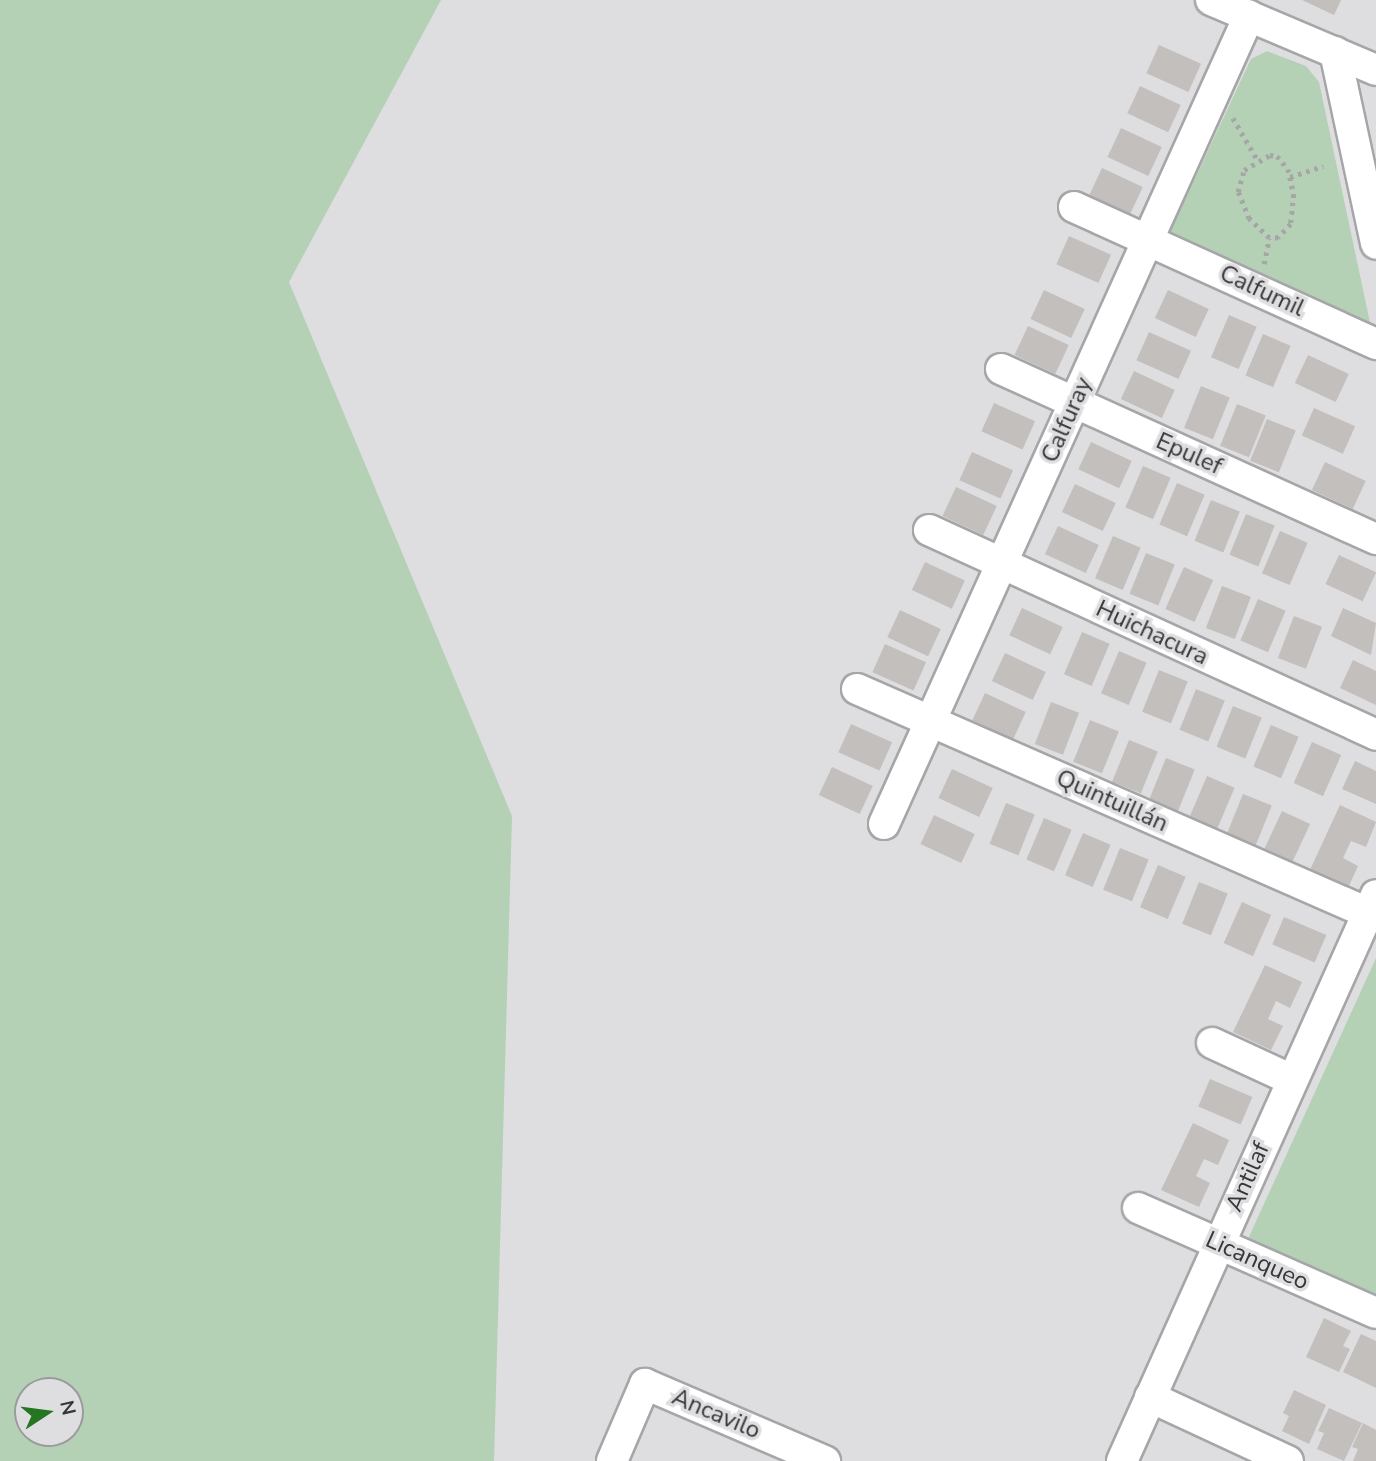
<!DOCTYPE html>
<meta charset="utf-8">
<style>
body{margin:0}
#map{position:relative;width:1376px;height:1461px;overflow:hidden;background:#dedee1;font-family:"Nunito Sans",sans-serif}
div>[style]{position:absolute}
.green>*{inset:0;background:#b4d1b6}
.building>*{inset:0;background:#c2bfbd;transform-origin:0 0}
.path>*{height:4.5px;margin-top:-2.25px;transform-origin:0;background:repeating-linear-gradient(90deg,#a6a6a8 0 3.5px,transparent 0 8.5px)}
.roads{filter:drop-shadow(2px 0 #a6a6a9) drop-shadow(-2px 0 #a6a6a9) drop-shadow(0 2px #a6a6a9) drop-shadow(0 -2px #a6a6a9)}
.street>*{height:30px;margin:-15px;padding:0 15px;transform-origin:15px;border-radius:15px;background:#fff}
span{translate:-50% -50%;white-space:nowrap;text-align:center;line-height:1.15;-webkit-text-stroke:7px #dedee1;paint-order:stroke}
.street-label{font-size:24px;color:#363637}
.north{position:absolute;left:14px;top:1377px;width:70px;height:70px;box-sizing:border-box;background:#dedee1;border:2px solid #9b9b9d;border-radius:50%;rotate:77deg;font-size:19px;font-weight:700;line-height:28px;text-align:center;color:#363637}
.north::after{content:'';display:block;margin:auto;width:24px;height:32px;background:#247620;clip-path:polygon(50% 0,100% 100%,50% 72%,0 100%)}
</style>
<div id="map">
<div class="green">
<div style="clip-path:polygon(evenodd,0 0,441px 0,289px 282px,512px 816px,494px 1461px,0 1461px,0 0,28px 1391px,70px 1391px,70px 1433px,28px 1433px,28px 1391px)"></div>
<div style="clip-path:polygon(1267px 51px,1306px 66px,1319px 82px,1372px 332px,1168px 236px,1251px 59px)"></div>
<div style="clip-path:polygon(1376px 958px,1376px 1305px,1317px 1279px,1248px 1239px)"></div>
</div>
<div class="building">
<div style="clip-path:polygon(1302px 0,1341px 0,1334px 15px)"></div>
<div style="left:1159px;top:45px;width:46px;height:31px;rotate:24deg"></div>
<div style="left:1140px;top:86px;width:45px;height:30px;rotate:25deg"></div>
<div style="left:1121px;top:128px;width:45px;height:32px;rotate:25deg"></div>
<div style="left:1102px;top:168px;width:45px;height:31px;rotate:25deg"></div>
<div style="left:1069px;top:236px;width:46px;height:31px;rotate:24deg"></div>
<div style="left:1044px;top:290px;width:45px;height:32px;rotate:25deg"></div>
<div style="left:1168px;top:290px;width:45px;height:31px;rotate:25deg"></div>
<div style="left:1229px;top:315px;width:30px;height:46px;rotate:23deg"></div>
<div style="left:1028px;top:326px;width:45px;height:32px;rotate:25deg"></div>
<div style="left:1149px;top:332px;width:46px;height:31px;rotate:24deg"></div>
<div style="left:1263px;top:334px;width:30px;height:45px;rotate:23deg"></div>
<div style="left:1308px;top:355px;width:45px;height:31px;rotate:25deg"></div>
<div style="left:1134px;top:371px;width:45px;height:31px;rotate:25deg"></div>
<div style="left:1201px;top:386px;width:31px;height:45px;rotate:22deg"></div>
<div style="left:994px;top:403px;width:45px;height:31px;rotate:24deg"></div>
<div style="left:1237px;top:404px;width:31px;height:45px;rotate:22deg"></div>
<div style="left:1314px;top:408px;width:45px;height:30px;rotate:24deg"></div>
<div style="left:1267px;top:419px;width:31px;height:45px;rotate:22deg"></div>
<div style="left:1091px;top:442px;width:45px;height:30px;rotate:25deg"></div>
<div style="left:972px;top:452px;width:45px;height:31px;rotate:24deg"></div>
<div style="left:1325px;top:462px;width:45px;height:31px;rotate:25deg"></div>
<div style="left:1143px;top:466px;width:30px;height:45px;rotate:23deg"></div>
<div style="left:1177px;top:483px;width:30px;height:45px;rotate:23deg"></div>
<div style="left:1075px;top:484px;width:45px;height:31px;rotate:25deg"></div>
<div style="left:956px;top:487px;width:45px;height:32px;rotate:25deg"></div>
<div style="left:1211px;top:500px;width:31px;height:44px;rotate:22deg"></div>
<div style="left:1246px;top:514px;width:31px;height:44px;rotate:22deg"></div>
<div style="left:1058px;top:526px;width:45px;height:31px;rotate:25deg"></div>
<div style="left:1280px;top:531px;width:30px;height:46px;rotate:23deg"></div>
<div style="left:1113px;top:536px;width:30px;height:46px;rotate:23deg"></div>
<div style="left:1146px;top:553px;width:31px;height:44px;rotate:22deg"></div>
<div style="left:1339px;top:555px;width:41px;height:32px;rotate:25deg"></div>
<div style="left:925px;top:562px;width:44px;height:31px;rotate:25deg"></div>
<div style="left:1184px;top:567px;width:32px;height:46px;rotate:24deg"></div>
<div style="left:1222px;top:586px;width:31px;height:45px;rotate:21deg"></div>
<div style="left:1258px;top:599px;width:30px;height:45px;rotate:23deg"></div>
<div style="left:1022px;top:608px;width:45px;height:30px;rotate:25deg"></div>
<div style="clip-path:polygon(1343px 608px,1376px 623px,1371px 655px,1331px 636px)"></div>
<div style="left:900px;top:610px;width:45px;height:30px;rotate:25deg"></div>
<div style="left:1294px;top:616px;width:30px;height:45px;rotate:21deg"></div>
<div style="left:1082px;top:632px;width:30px;height:46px;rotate:23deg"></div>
<div style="left:885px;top:644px;width:45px;height:31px;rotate:24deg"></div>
<div style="left:1119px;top:651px;width:30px;height:46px;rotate:23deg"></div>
<div style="left:1005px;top:653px;width:45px;height:31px;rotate:25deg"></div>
<div style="clip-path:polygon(1353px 660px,1376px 671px,1376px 705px,1340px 688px)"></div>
<div style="left:1159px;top:670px;width:31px;height:45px;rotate:22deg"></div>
<div style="left:1196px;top:689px;width:31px;height:44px;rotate:22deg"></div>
<div style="left:985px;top:693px;width:45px;height:30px;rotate:25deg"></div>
<div style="left:1051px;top:702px;width:30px;height:45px;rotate:21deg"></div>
<div style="left:1233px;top:706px;width:31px;height:44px;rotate:22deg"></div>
<div style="left:1090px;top:720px;width:31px;height:45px;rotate:22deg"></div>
<div style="left:851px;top:724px;width:45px;height:31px;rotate:24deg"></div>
<div style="left:1271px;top:725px;width:30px;height:45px;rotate:23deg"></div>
<div style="left:1129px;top:740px;width:31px;height:45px;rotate:22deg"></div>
<div style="left:1312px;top:742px;width:32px;height:45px;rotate:24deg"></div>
<div style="left:1166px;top:758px;width:31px;height:45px;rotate:22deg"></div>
<div style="clip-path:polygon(1355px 761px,1376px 771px,1376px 804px,1342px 789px)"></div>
<div style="left:832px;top:767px;width:45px;height:31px;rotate:25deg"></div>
<div style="left:952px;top:769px;width:45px;height:32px;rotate:25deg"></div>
<div style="left:1207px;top:776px;width:30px;height:46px;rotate:23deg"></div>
<div style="left:1243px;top:794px;width:31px;height:44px;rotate:22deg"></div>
<div style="left:1006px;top:803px;width:31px;height:44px;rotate:22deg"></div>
<div style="clip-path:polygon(1340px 805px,1376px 822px,1366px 847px,1351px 841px,1343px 858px,1358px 866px,1347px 890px,1309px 872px)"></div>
<div style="left:1282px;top:811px;width:31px;height:46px;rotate:25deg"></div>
<div style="left:934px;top:815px;width:45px;height:32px;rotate:25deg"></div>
<div style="left:1044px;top:818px;width:30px;height:45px;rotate:23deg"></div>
<div style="left:1083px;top:833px;width:30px;height:46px;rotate:23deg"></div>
<div style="left:1120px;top:848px;width:31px;height:45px;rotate:22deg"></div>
<div style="left:1158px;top:865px;width:30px;height:46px;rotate:23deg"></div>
<div style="left:1199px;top:882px;width:31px;height:45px;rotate:22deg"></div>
<div style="left:1242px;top:902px;width:32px;height:45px;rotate:24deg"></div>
<div style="left:1284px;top:917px;width:46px;height:30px;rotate:23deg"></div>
<div style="clip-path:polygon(1265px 965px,1302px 982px,1290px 1008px,1276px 1001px,1268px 1019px,1283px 1026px,1271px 1050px,1233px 1032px)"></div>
<div style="left:1210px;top:1079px;width:46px;height:30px;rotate:23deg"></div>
<div style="clip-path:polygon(1193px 1123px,1229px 1140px,1218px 1165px,1204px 1159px,1196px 1176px,1210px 1183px,1199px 1207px,1161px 1190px)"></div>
<div style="clip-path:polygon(1324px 1318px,1351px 1331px,1343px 1346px,1350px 1349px,1339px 1372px,1306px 1357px)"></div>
<div style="clip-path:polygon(1361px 1334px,1376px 1341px,1376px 1388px,1343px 1372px)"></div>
<div style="clip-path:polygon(1294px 1390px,1326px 1405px,1309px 1444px,1282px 1431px,1289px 1416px,1283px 1413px)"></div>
<div style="clip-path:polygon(1329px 1408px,1362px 1423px,1344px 1461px,1317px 1449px,1324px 1433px,1318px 1431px)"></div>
<div style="clip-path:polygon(1363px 1423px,1376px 1430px,1376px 1461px,1353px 1461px,1358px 1449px,1352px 1447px)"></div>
</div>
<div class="path">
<div style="left:1233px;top:118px;width:48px;rotate:59.7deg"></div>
<div style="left:1270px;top:155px;width:7px;rotate:8deg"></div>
<div style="left:1277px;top:156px;width:17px;rotate:50deg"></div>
<div style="left:1288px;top:169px;width:26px;rotate:77deg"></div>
<div style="left:1294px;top:194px;width:30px;rotate:96deg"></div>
<div style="left:1291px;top:224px;width:19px;rotate:133deg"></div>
<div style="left:1278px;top:238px;width:9px;rotate:180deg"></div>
<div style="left:1269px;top:238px;width:28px;rotate:-136deg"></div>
<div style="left:1249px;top:219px;width:29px;rotate:-112deg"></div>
<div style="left:1238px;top:192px;width:23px;rotate:-75deg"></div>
<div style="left:1244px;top:170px;width:30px;rotate:-30deg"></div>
<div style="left:1290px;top:177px;width:35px;rotate:-18deg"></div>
<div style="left:1264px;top:264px;width:26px;rotate:-79deg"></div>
</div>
<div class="roads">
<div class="street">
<div style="left:1211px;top:0;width:179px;rotate:23deg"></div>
<div style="left:1335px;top:52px;width:196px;rotate:77.9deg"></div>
<div style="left:1074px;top:207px;width:332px;rotate:24.4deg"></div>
<div style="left:1001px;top:369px;width:412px;rotate:24.4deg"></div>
<div style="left:929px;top:530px;width:492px;rotate:24.6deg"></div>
<div style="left:857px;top:689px;width:558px;rotate:23.67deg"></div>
<div style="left:884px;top:824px;width:887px;rotate:-65.69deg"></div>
<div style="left:1212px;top:1043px;width:88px;rotate:24.8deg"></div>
<div style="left:1138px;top:1208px;width:260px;rotate:23.8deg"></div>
<div style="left:1150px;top:1397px;width:152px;rotate:24.9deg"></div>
<div style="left:612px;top:1461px;width:84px;rotate:-66.8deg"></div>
<div style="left:645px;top:1384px;width:196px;rotate:23.2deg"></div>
<div style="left:1122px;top:1461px;width:620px;rotate:-65.83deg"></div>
</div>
</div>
<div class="street-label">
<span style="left:1262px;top:291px;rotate:25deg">Calfumil</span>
<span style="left:1067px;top:420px;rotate:-66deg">Calfuray</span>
<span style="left:1189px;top:454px;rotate:24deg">Epulef</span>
<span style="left:1152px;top:633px;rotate:25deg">Huichacura</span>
<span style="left:1112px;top:801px;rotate:24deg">Quintuillán</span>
<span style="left:1248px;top:1177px;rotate:-66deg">Antilaf</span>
<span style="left:1257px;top:1261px;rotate:24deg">Licanqueo</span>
<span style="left:716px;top:1414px;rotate:23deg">Ancavilo</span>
</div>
<div class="north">N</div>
</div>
